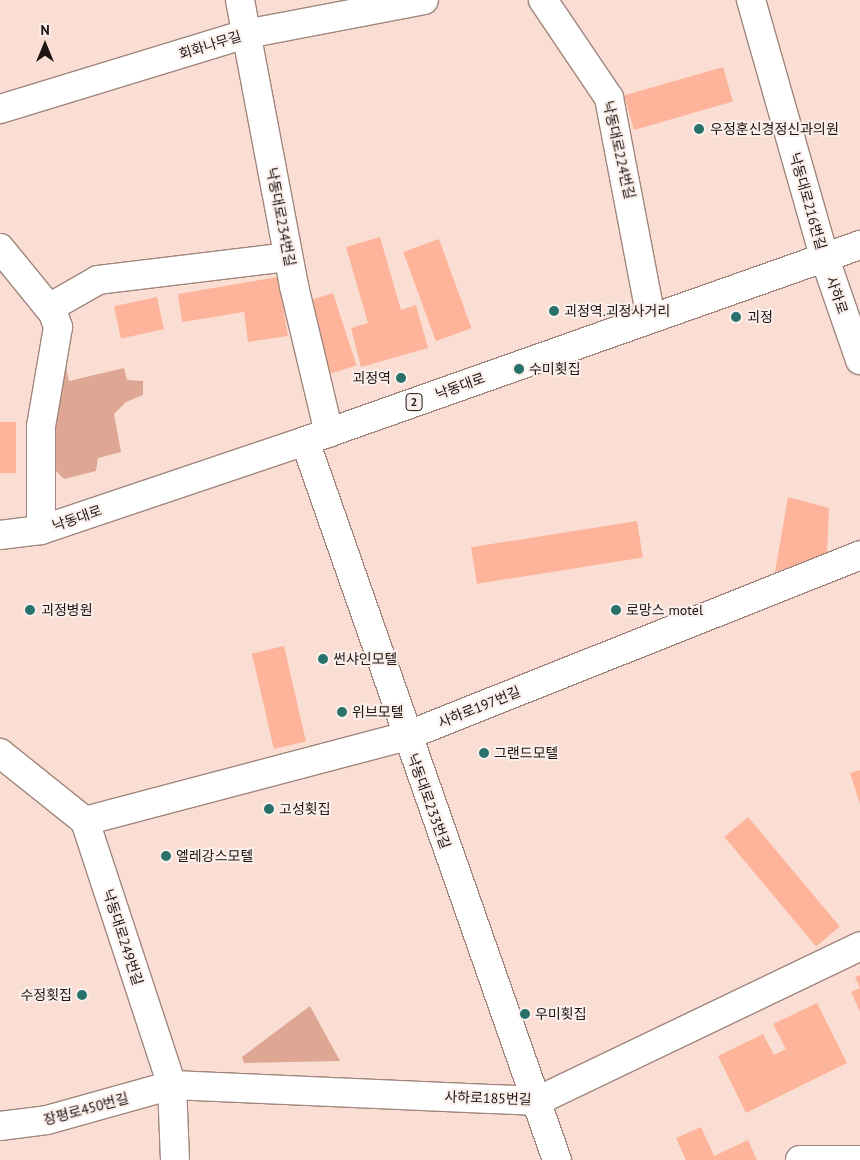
<!DOCTYPE html>
<meta charset="utf-8">
<style>
body{margin:0}
#map{position:relative;width:860px;height:1160px;overflow:hidden;background:#faded4;font-family:"PT Sans","Noto Sans KR",sans-serif}
div>[style]{position:absolute}
.green>*{inset:0;background:#dea794}
.building>*{inset:0;background:#feb49b;transform-origin:0 0}
.roads{filter:drop-shadow(1px 0 #a0867d) drop-shadow(-1px 0 #a0867d) drop-shadow(0 1px #a0867d) drop-shadow(0 -1px #a0867d)}
.minor>*{height:28px;margin:-14px;padding:0 14px;transform-origin:14px;border-radius:14px;background:#fff}
.major>*{height:28px;margin:-14px;padding:0 14px;transform-origin:14px;border-radius:14px;background:#fff}
.dots>*{width:14px;height:14px;translate:-50% -50%;box-sizing:border-box;border:2px solid #fbefeb;border-radius:50%}
span{translate:-50% -50%;white-space:nowrap;text-align:center;line-height:1.15;-webkit-text-stroke:4px #fbefeb;paint-order:stroke}
.shield-label span{padding:1px 4px;background:#fbefeb;border:1px solid;border-radius:4px;-webkit-text-stroke-width:0}
.shield-label{font-size:12px;color:#1f1512;font-weight:700}
.street-label{font-size:14px;color:#1f1512}
.poi-label{font-size:14px;color:#1f1512}
.left{translate:0 -50%;text-align:left}
.right{translate:-100% -50%;text-align:right}
.north{position:absolute;left:20px;top:20px;width:50px;height:50px;-webkit-text-stroke:4px #fbefeb;paint-order:stroke;rotate:0deg;font-size:14px;font-weight:700;line-height:20px;text-align:center;color:#1f1512}
.north::after{content:'';display:block;margin:auto;width:18px;height:22px;background:#1f1512;clip-path:polygon(50% 0,100% 100%,50% 72%,0 100%)}
</style>
<div id="map">
<div class="green">
<div style="clip-path:polygon(66px 367px,69px 381px,124px 368px,127px 380px,143px 381px,143px 395px,126px 402px,114px 414px,121px 452px,98px 458px,96px 471px,64px 479px,52px 467px,51px 410px,60px 368px)"></div>
<div style="clip-path:polygon(310px 1006px,340px 1061px,244px 1063px,242px 1057px)"></div>
</div>
<div class="building">
<div style="left:723px;top:67px;width:36px;height:103px;rotate:74deg"></div>
<div style="clip-path:polygon(380px 237px,401px 310px,416px 305px,428px 348px,361px 367px,351px 328px,368px 323px,346px 247px)"></div>
<div style="left:439px;top:239px;width:95px;height:38px;rotate:70deg"></div>
<div style="clip-path:polygon(278px 277px,288px 336px,248px 342px,244px 312px,182px 322px,178px 294px)"></div>
<div style="left:333px;top:293px;width:76px;height:29px;rotate:72deg"></div>
<div style="left:157px;top:297px;width:33px;height:44px;rotate:78deg"></div>
<div style="left:0;top:422px;width:16px;height:51px"></div>
<div style="clip-path:polygon(788px 497px,829px 508px,827px 555px,775px 572px)"></div>
<div style="left:637px;top:521px;width:37px;height:168px;rotate:81deg"></div>
<div style="left:284px;top:646px;width:98px;height:33px;rotate:77deg"></div>
<div style="clip-path:polygon(860px 770px,860px 804px,850px 773px)"></div>
<div style="left:748px;top:817px;width:143px;height:31px;rotate:50deg"></div>
<div style="clip-path:polygon(860px 975px,860px 1012px,851px 992px,860px 988px,855px 977px)"></div>
<div style="clip-path:polygon(817px 1003px,847px 1063px,746px 1113px,718px 1056px,763px 1034px,774px 1055px,786px 1049px,773px 1024px)"></div>
<div style="clip-path:polygon(701px 1127px,714px 1156px,748px 1140px,757px 1160px,686px 1160px,676px 1138px)"></div>
</div>
<div class="roads">
<div class="minor">
<div style="left:240px;top:0;width:291px;rotate:79.3deg"></div>
<div style="left:294px;top:286px;width:151px;rotate:76.6deg"></div>
<div style="left:543px;top:0;width:118px;rotate:56deg"></div>
<div style="left:609px;top:98px;width:224px;rotate:79.2deg"></div>
<div style="left:751px;top:0;width:269px;rotate:74.1deg"></div>
<div style="left:825px;top:259px;width:107px;rotate:70.9deg"></div>
<div style="left:0;top:109px;width:257px;rotate:-17deg"></div>
<div style="left:246px;top:34px;width:181px;rotate:-10.8deg"></div>
<div style="left:0;top:248px;width:84px;rotate:50.8deg"></div>
<div style="left:53px;top:313px;width:15px;rotate:70deg"></div>
<div style="left:58px;top:327px;width:100px;rotate:99.7deg"></div>
<div style="left:41px;top:426px;width:104px;rotate:90deg"></div>
<div style="left:49px;top:308px;width:56px;rotate:-29.7deg"></div>
<div style="left:98px;top:280px;width:191px;rotate:-6.9deg"></div>
<div style="left:305px;top:441px;width:762px;rotate:70.69deg"></div>
<div style="left:0;top:753px;width:109px;rotate:38.7deg"></div>
<div style="left:85px;top:821px;width:278px;rotate:71.8deg"></div>
<div style="left:172px;top:1085px;width:75px;rotate:87.7deg"></div>
<div style="left:85px;top:821px;width:332px;rotate:-14.8deg"></div>
<div style="left:406px;top:736px;width:489px;rotate:-21.7deg"></div>
<div style="left:0;top:1126px;width:47px;rotate:-7.3deg"></div>
<div style="left:47px;top:1120px;width:130px;rotate:-15.6deg"></div>
<div style="left:172px;top:1085px;width:365px;rotate:2.5deg"></div>
<div style="left:537px;top:1101px;width:358px;rotate:-25.6deg"></div>
<div style="left:800px;top:1160px;width:60px"></div>
</div>
<div class="major">
<div style="left:0;top:535px;width:41px;rotate:-7deg"></div>
<div style="left:41px;top:530px;width:279px;rotate:-18.6deg"></div>
<div style="left:305px;top:441px;width:589px;rotate:-19.45deg"></div>
</div>
</div>
<div class="dots">
<div style="left:699px;top:129px;background:#29726b"></div>
<div style="left:554px;top:311px;background:#29726b"></div>
<div style="left:736px;top:317px;background:#29726b"></div>
<div style="left:519px;top:369px;background:#29726b"></div>
<div style="left:401px;top:378px;background:#29726b"></div>
<div style="left:30px;top:610px;background:#29726b"></div>
<div style="left:616px;top:610px;background:#29726b"></div>
<div style="left:323px;top:659px;background:#29726b"></div>
<div style="left:342px;top:712px;background:#29726b"></div>
<div style="left:484px;top:753px;background:#29726b"></div>
<div style="left:269px;top:809px;background:#29726b"></div>
<div style="left:166px;top:856px;background:#29726b"></div>
<div style="left:82px;top:995px;background:#29726b"></div>
<div style="left:525px;top:1014px;background:#29726b"></div>
</div>
<div class="shield-label">
<span style="left:414px;top:402px">2</span>
</div>
<div class="street-label">
<span style="left:210px;top:45px;rotate:-17deg">회화나무길</span>
<span style="left:619px;top:150px;rotate:77deg">낙동대로224번길</span>
<span style="left:808px;top:201px;rotate:74deg">낙동대로216번길</span>
<span style="left:281px;top:217px;rotate:79deg">낙동대로234번길</span>
<span style="left:837px;top:295px;rotate:71deg">사하로</span>
<span style="left:460px;top:386px;rotate:-20deg">낙동대로</span>
<span style="left:77px;top:518px;rotate:-19deg">낙동대로</span>
<span style="left:479px;top:707px;rotate:-22deg">사하로197번길</span>
<span style="left:429px;top:801px;rotate:70deg">낙동대로233번길</span>
<span style="left:123px;top:937px;rotate:72deg">낙동대로249번길</span>
<span style="left:488px;top:1098px;rotate:2deg">사하로185번길</span>
<span style="left:86px;top:1109px;rotate:-15deg">장평로450번길</span>
</div>
<div class="poi-label">
<span class="left" style="left:710px;top:129px">우정훈신경정신과의원</span>
<span class="left" style="left:564px;top:311px">괴정역.괴정사거리</span>
<span class="left" style="left:747px;top:317px">괴정</span>
<span class="left" style="left:529px;top:369px">수미횟집</span>
<span class="right" style="left:391px;top:378px">괴정역</span>
<span class="left" style="left:41px;top:610px">괴정병원</span>
<span class="left" style="left:626px;top:610px">로망스 motel</span>
<span class="left" style="left:333px;top:659px">썬샤인모텔</span>
<span class="left" style="left:352px;top:712px">위브모텔</span>
<span class="left" style="left:494px;top:753px">그랜드모텔</span>
<span class="left" style="left:279px;top:809px">고성횟집</span>
<span class="left" style="left:176px;top:856px">엘레강스모텔</span>
<span class="right" style="left:72px;top:995px">수정횟집</span>
<span class="left" style="left:535px;top:1014px">우미횟집</span>
</div>
<div class="north">N</div>
</div>
